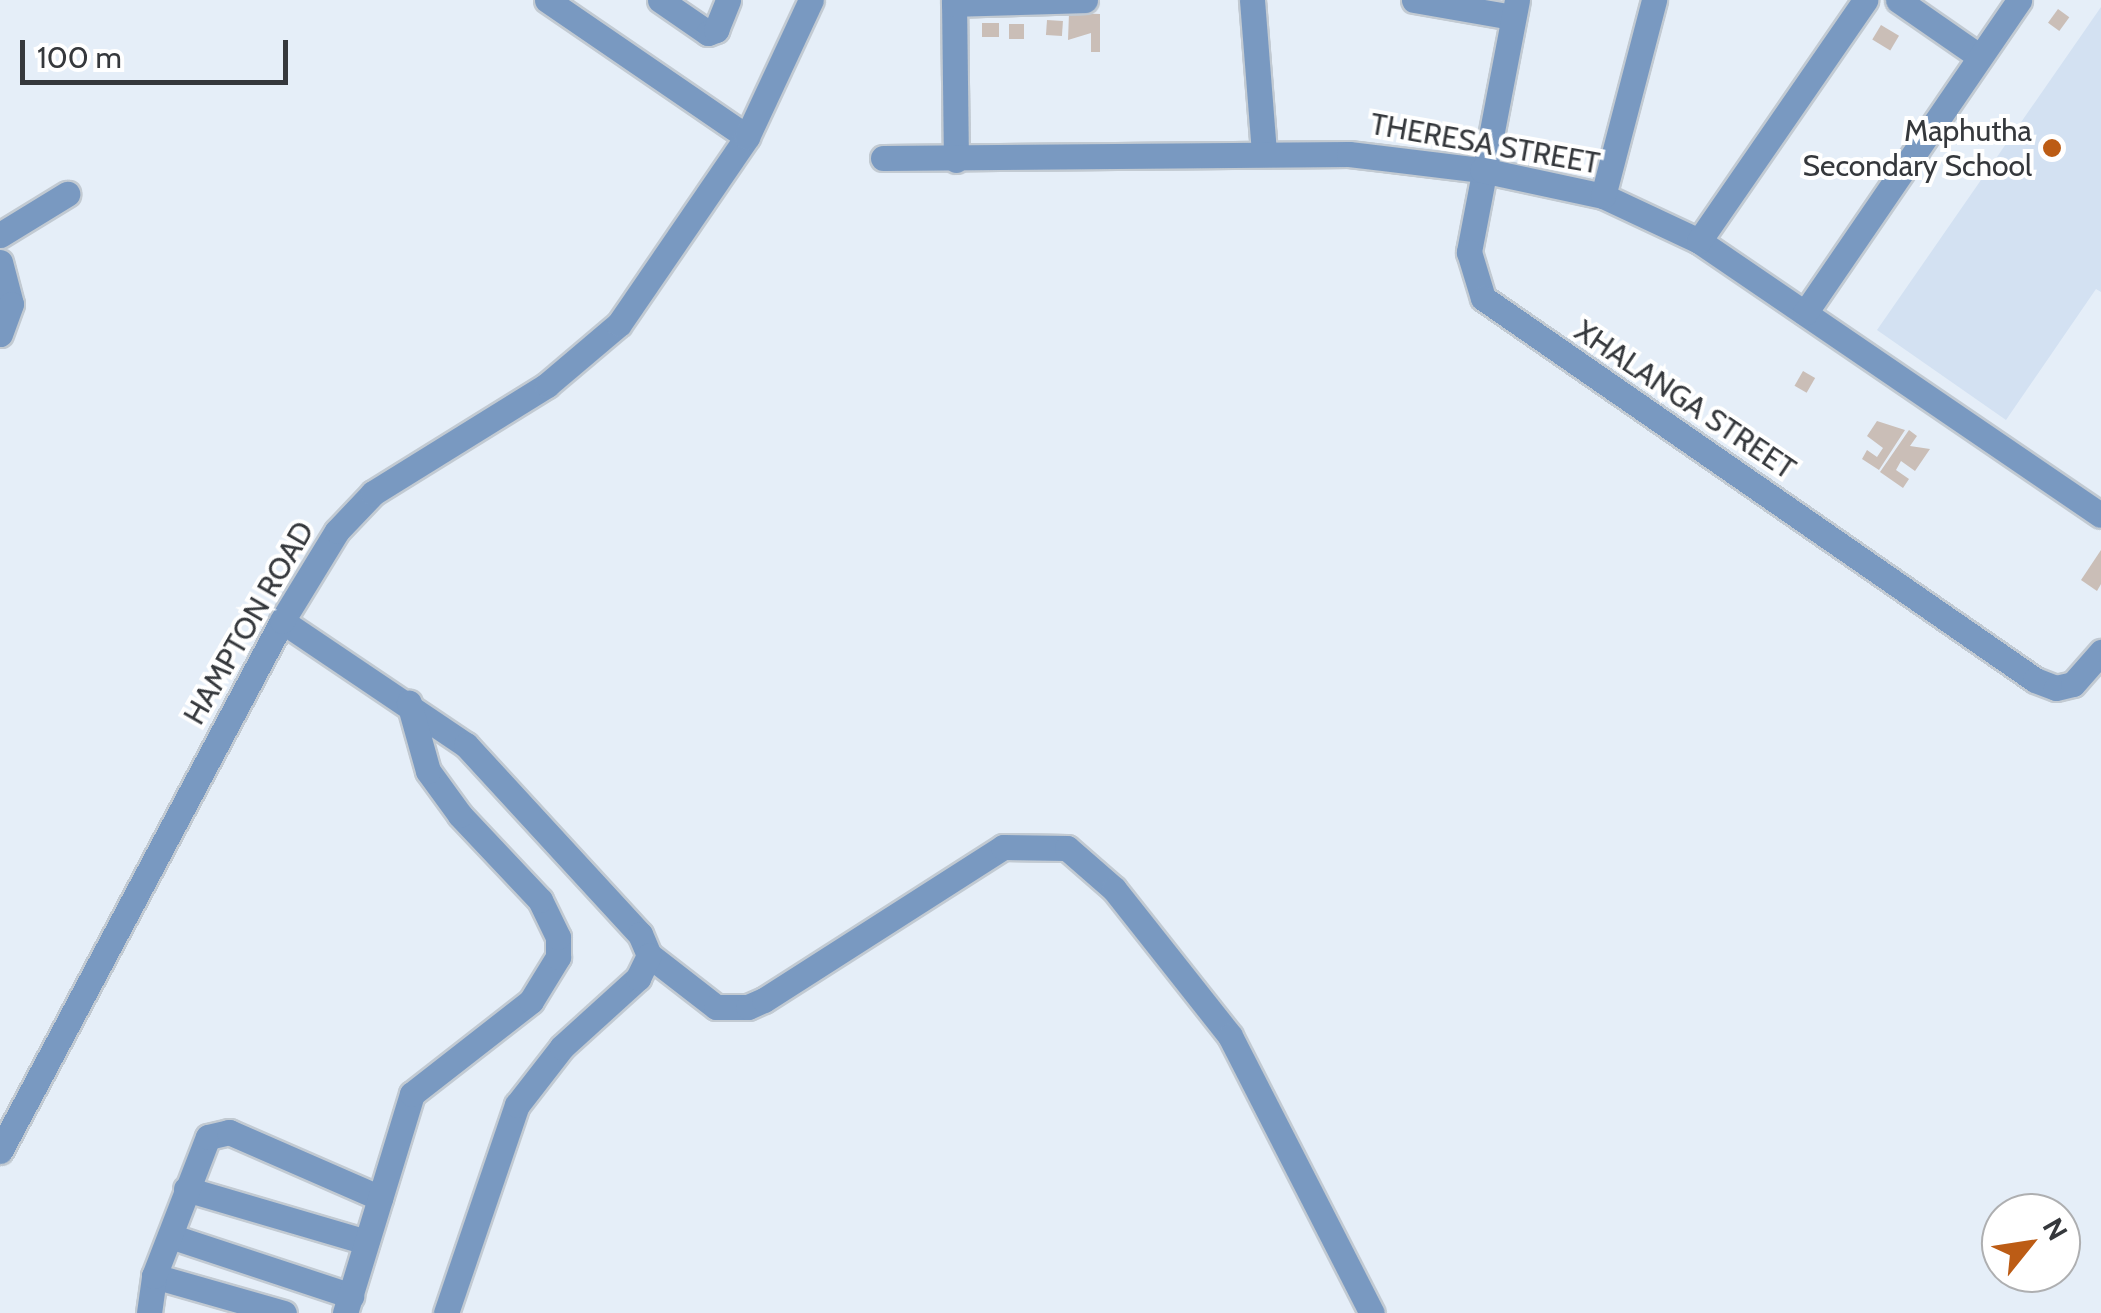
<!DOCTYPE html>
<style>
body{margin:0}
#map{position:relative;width:2101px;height:1313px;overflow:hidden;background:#e5eef8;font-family:Cabin,sans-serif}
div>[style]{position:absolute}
.built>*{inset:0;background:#d3e1f2}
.building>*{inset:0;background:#cabeb7;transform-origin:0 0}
.roads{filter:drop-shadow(2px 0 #c2cad2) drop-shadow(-2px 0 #c2cad2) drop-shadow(0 2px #c2cad2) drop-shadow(0 -2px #c2cad2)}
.minor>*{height:25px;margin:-12.5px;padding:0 12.5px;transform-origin:12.5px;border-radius:12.5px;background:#7999c1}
.dots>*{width:28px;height:28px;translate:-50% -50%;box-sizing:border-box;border:5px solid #fff;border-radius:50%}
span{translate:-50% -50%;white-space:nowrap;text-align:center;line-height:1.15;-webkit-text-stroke:8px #fff;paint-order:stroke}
.poi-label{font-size:30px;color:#35383c}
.right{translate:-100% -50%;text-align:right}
.street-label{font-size:30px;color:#35383c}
.north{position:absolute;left:1981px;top:1193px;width:100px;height:100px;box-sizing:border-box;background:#fff;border:2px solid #aeafb1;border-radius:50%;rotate:60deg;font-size:28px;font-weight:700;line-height:40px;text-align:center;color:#35383c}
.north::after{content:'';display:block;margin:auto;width:35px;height:45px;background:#bc5c15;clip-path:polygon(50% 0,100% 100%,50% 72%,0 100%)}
.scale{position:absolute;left:20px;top:40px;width:268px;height:45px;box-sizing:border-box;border:5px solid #35383c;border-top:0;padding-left:12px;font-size:30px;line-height:35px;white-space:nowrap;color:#35383c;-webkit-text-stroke:8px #fff;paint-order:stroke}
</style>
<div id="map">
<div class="built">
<div style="clip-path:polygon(2101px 7px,2101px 292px,2096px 289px,2006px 420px,1877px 330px)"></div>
</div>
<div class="building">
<div style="left:2058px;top:9px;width:14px;height:17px;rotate:36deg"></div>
<div style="clip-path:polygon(1069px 13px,1100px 14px,1100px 52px,1091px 52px,1091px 33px,1068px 40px)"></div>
<div style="left:1047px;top:20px;width:16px;height:15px;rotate:4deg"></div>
<div style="left:982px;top:23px;width:17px;height:14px"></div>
<div style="left:1009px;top:24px;width:15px;height:15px"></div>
<div style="left:1881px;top:25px;width:21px;height:17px;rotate:31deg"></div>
<div style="left:1803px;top:371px;width:14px;height:17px;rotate:30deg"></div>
<div style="clip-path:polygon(1877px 421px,1905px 430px,1879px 470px,1862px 459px,1867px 450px,1877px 457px,1883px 448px,1867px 436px)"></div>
<div style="clip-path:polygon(1909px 430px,1917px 436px,1910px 446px,1930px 449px,1915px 471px,1901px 461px,1896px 470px,1909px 479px,1903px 488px,1880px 472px)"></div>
<div style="clip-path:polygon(2101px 550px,2101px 584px,2097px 591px,2081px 580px)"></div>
</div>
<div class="roads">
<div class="minor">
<div style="left:547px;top:0;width:242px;rotate:34.4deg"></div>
<div style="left:660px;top:0;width:58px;rotate:34.5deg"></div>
<div style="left:708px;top:33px;width:9px;rotate:-21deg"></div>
<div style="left:716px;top:30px;width:32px;rotate:-68deg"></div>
<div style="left:954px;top:0;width:160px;rotate:89.3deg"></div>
<div style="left:1252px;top:0;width:153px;rotate:85.5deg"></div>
<div style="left:1414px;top:0;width:99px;rotate:9.8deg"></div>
<div style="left:1517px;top:0;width:257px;rotate:100.8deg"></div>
<div style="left:1469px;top:252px;width:48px;rotate:73.1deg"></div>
<div style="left:1483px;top:298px;width:671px;rotate:34.68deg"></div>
<div style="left:2035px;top:680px;width:22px;rotate:21deg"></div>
<div style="left:2056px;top:688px;width:17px;rotate:-13deg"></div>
<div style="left:2073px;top:684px;width:43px;rotate:-48.8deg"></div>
<div style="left:1898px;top:0;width:98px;rotate:34.7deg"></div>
<div style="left:954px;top:4px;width:131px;rotate:-1.7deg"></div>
<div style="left:883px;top:158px;width:466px;rotate:-0.5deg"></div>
<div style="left:1349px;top:154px;width:134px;rotate:6.9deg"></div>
<div style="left:1482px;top:170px;width:124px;rotate:12.1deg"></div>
<div style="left:1603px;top:196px;width:106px;rotate:25.1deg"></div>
<div style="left:1699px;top:241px;width:486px;rotate:34.3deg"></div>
<div style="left:1603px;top:196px;width:203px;rotate:-75.4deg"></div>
<div style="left:0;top:235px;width:79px;rotate:-31.5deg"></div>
<div style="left:1699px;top:241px;width:293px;rotate:-55.4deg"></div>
<div style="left:0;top:262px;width:43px;rotate:75.3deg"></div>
<div style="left:11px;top:304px;width:32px;rotate:110deg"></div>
<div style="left:1805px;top:313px;width:379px;rotate:-55.6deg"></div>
<div style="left:282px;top:621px;width:222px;rotate:34deg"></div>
<div style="left:466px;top:745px;width:257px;rotate:47.4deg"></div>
<div style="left:640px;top:934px;width:23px;rotate:67deg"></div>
<div style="left:649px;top:955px;width:85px;rotate:37.8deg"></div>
<div style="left:716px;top:1007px;width:32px"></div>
<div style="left:748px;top:1007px;width:17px;rotate:-24deg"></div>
<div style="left:764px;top:1000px;width:284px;rotate:-32.6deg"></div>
<div style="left:1003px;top:847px;width:64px;rotate:0.9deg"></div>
<div style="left:1067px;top:848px;width:62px;rotate:41.1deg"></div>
<div style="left:1114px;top:889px;width:187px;rotate:51.7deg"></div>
<div style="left:1230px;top:1036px;width:311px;rotate:62.9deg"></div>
<div style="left:0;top:1151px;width:600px;rotate:-61.98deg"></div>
<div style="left:282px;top:621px;width:105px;rotate:-58.6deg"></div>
<div style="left:337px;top:531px;width:52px;rotate:-46.5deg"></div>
<div style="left:373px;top:493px;width:205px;rotate:-31.8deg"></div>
<div style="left:547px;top:385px;width:94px;rotate:-40.3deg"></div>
<div style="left:619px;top:324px;width:227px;rotate:-55.6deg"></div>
<div style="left:747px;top:137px;width:151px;rotate:-65deg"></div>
<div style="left:186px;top:1189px;width:188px;rotate:16.4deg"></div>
<div style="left:170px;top:1236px;width:191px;rotate:18.3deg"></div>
<div style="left:154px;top:1276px;width:135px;rotate:15.9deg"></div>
<div style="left:149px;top:1313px;width:37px;rotate:-82deg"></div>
<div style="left:154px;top:1276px;width:149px;rotate:-68.8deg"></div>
<div style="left:208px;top:1137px;width:22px;rotate:-13deg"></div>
<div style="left:229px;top:1132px;width:165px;rotate:23.6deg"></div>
<div style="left:345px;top:1313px;width:229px;rotate:-73deg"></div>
<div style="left:412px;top:1094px;width:151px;rotate:-38deg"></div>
<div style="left:531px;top:1001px;width:52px;rotate:-58.5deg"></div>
<div style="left:558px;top:957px;width:20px;rotate:-90deg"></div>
<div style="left:558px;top:937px;width:41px;rotate:-115.9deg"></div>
<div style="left:540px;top:900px;width:117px;rotate:-133.3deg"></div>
<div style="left:460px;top:815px;width:54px;rotate:-126deg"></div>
<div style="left:428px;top:771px;width:71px;rotate:-105.6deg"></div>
<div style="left:446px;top:1313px;width:220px;rotate:-71.2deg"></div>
<div style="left:517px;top:1105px;width:73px;rotate:-52.2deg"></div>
<div style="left:562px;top:1047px;width:103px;rotate:-42.2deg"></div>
<div style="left:638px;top:978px;width:25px;rotate:-64deg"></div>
</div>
</div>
<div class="dots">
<div style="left:2052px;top:148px;background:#bc5c15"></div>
</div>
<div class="poi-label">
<span class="right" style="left:2032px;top:148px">Maphutha<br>Secondary School</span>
</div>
<div class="street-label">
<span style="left:1485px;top:144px;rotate:10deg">THERESA STREET</span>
<span style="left:1685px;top:400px;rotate:34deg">XHALANGA STREET</span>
<span style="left:249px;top:623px;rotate:-60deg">HAMPTON ROAD</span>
</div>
<div class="north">N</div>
<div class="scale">100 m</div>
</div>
